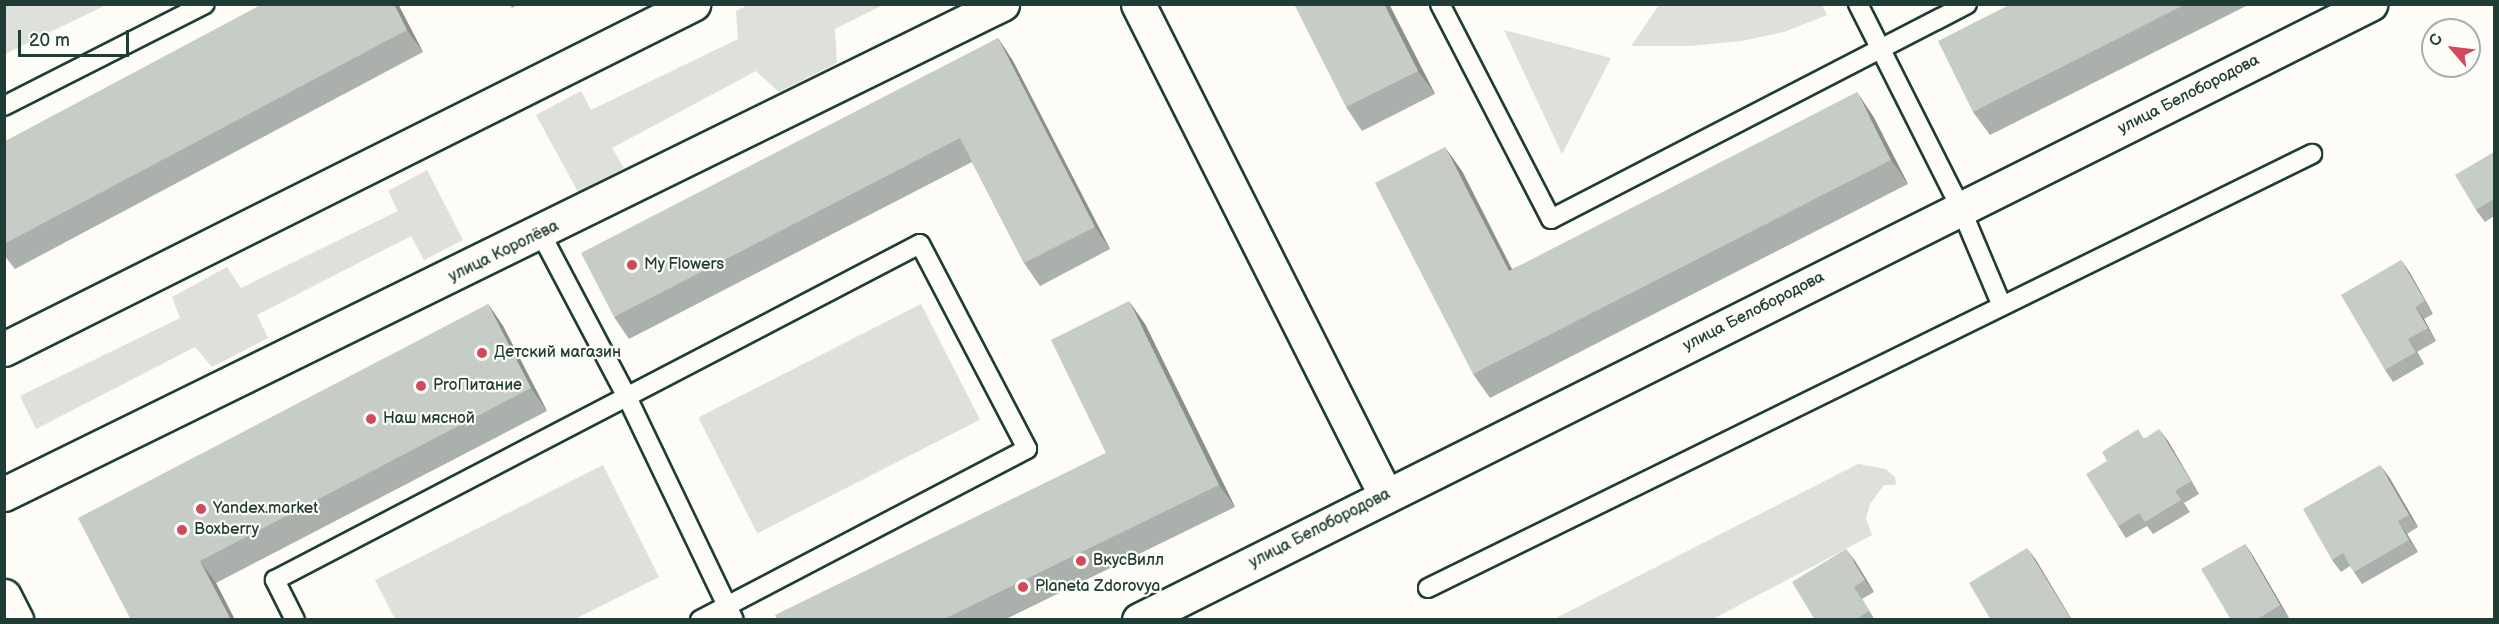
<!DOCTYPE html>
<meta charset="utf-8">
<style>
body{margin:0}
#map{position:relative;width:2499px;height:624px;overflow:hidden;background:#fdfcf7;font-family:"Balsamiq Sans",sans-serif}
div>[style]{position:absolute}
.green>*{inset:0;background:#dde0db;transform-origin:0 0}
.roads{filter:drop-shadow(2px 0 #1f3d34) drop-shadow(-2px 0 #1f3d34) drop-shadow(0 2px #1f3d34) drop-shadow(0 -2px #1f3d34)}
.service>*{height:18px;margin:-9px;padding:0 9px;transform-origin:9px;border-radius:9px;background:#fdfcf7}
.minor>*{height:33px;margin:-16.5px;padding:0 16.5px;transform-origin:16.5px;border-radius:16.5px;background:#fdfcf7}
.wall>*{inset:0;background:#aab0ab}
.shaded-wall>*{inset:0;background:#8b908b}
.building>*{inset:0;background:#c6cdc7}
.dots>*{width:16px;height:16px;translate:-50% -50%;box-sizing:border-box;border:3px solid #fdfcf7;border-radius:50%}
span{translate:-50% -50%;white-space:nowrap;text-align:center;line-height:1.15;-webkit-text-stroke:4.5px #fdfcf7;paint-order:stroke}
.street-label{font-size:16px;color:#1f3d34}
.poi-label{font-size:16px;color:#1f3d34}
.left{translate:0 -50%;text-align:left}
.frame{position:absolute;inset:0;border:6px solid #1f3d34;pointer-events:none}
.north{position:absolute;left:2421px;top:18px;width:60px;height:60px;box-sizing:border-box;background:#fdfcf7;border:2px solid #a4b0a9;border-radius:50%;rotate:298deg;font-size:16px;font-weight:700;line-height:24px;text-align:center;color:#1f3d34}
.north::after{content:'';display:block;margin:auto;width:21px;height:27px;background:#d1495b;clip-path:polygon(50% 0,100% 100%,50% 72%,0 100%)}
.scale{position:absolute;left:18px;top:30px;width:111px;height:27px;box-sizing:border-box;border:3px solid #1f3d34;border-top:0;padding-left:8px;font-size:18px;line-height:21px;white-space:nowrap;color:#1f3d34;-webkit-text-stroke:4px #fdfcf7;paint-order:stroke}
</style>
<div id="map">
<div class="green">
<div style="clip-path:polygon(5px 4px,106px 4px,106px 5px,5px 54px)"></div>
<div style="clip-path:polygon(748px 5px,883px 5px,835px 29px,837px 63px,779px 92px,756px 71px,612px 148px,624px 168px,578px 192px,536px 115px,581px 91px,591px 110px,738px 39px,736px 11px)"></div>
<div style="clip-path:polygon(1659px 5px,1822px 5px,1827px 15px,1784px 32px,1742px 41px,1689px 46px,1631px 46px)"></div>
<div style="clip-path:polygon(1504px 30px,1611px 58px,1562px 154px)"></div>
<div style="clip-path:polygon(427px 170px,463px 240px,424px 260px,411px 236px,257px 315px,268px 338px,212px 367px,195px 347px,36px 429px,20px 396px,180px 318px,172px 297px,227px 267px,241px 288px,398px 211px,388px 191px)"></div>
<div style="left:921px;top:304px;width:130px;height:250px;rotate:63deg"></div>
<div style="clip-path:polygon(1858px 464px,1886px 469px,1895px 477px,1896px 485px,1884px 485px,1870px 504px,1866px 518px,1872px 535px,1713px 619px,1554px 619px)"></div>
<div style="clip-path:polygon(603px 465px,659px 577px,575px 619px,395px 619px,375px 580px)"></div>
</div>
<div class="roads">
<div class="service">
<div style="left:1440px;top:4px;width:242px;rotate:62.7deg"></div>
<div style="left:1551px;top:219px;width:468px;rotate:-27.3deg"></div>
<div style="left:1858px;top:4px;width:229px;rotate:63.3deg"></div>
<div style="left:1961px;top:209px;width:105px;rotate:67.1deg"></div>
<div style="left:4px;top:106px;width:225px;rotate:-26.9deg"></div>
<div style="left:541px;top:234px;width:184px;rotate:62.2deg"></div>
<div style="left:627px;top:397px;width:247px;rotate:64.4deg"></div>
<div style="left:1428px;top:588px;width:985px;rotate:-26.15deg"></div>
<div style="left:295px;top:620px;width:45px;rotate:-116.6deg"></div>
<div style="left:275px;top:580px;width:727px;rotate:-27.52deg"></div>
<div style="left:920px;top:244px;width:231px;rotate:62.4deg"></div>
<div style="left:1027px;top:449px;width:369px;rotate:152.4deg"></div>
</div>
<div class="minor">
<div style="left:1138px;top:4px;width:551px;rotate:63.25deg"></div>
<div style="left:4px;top:349px;width:771px;rotate:-26.6deg"></div>
<div style="left:4px;top:494px;width:1112px;rotate:-26.15deg"></div>
<div style="left:4px;top:596px;width:27px;rotate:63deg"></div>
<div style="left:1139px;top:620px;width:1377px;rotate:-26.58deg"></div>
</div>
</div>
<div class="wall">
<div style="clip-path:polygon(263px 4px,398px 4px,423px 52px,15px 269px,4px 255px,4px 142px)"></div>
<div style="clip-path:polygon(509px 4px,518px 4px,512px 8px)"></div>
<div style="clip-path:polygon(1389px 4px,1435px 94px,1362px 131px,1346px 107px)"></div>
<div style="clip-path:polygon(2011px 4px,2250px 4px,1990px 135px,1973px 112px)"></div>
<div style="clip-path:polygon(998px 38px,1013px 61px,1110px 249px,1040px 286px,1024px 263px,972px 162px,629px 339px,614px 317px)"></div>
<div style="clip-path:polygon(1873px 116px,1908px 184px,1490px 398px,1473px 374px,1462px 171px,1512px 269px)"></div>
<div style="clip-path:polygon(2494px 152px,2494px 216px,2485px 222px,2476px 210px)"></div>
<div style="clip-path:polygon(2401px 260px,2410px 273px,2433px 314px,2424px 319px,2436px 341px,2417px 352px,2424px 364px,2393px 382px,2385px 370px)"></div>
<div style="clip-path:polygon(488px 304px,503px 326px,547px 411px,216px 583px,235px 620px,131px 620px)"></div>
<div style="clip-path:polygon(1145px 324px,1235px 507px,1004px 620px,777px 620px,1106px 453px)"></div>
<div style="clip-path:polygon(2144px 438px,2168px 441px,2199px 494px,2184px 503px,2190px 512px,2153px 534px,2147px 526px,2126px 538px,2118px 526px)"></div>
<div style="clip-path:polygon(2389px 477px,2418px 527px,2407px 534px,2418px 552px,2362px 584px,2350px 566px,2341px 572px,2332px 560px)"></div>
<div style="clip-path:polygon(2245px 544px,2253px 556px,2289px 618px,2286px 620px,2231px 620px)"></div>
<div style="clip-path:polygon(1855px 561px,1874px 592px,1862px 599px,1875px 620px,1815px 620px)"></div>
</div>
<div class="shaded-wall">
<div style="clip-path:polygon(394px 4px,398px 4px,423px 52px,407px 30px)"></div>
<div style="clip-path:polygon(1384px 4px,1389px 4px,1435px 94px,1418px 71px)"></div>
<div style="clip-path:polygon(998px 38px,1013px 61px,1110px 249px,1095px 227px)"></div>
<div style="clip-path:polygon(1857px 92px,1873px 116px,1908px 184px,1891px 160px)"></div>
<div style="clip-path:polygon(1445px 147px,1462px 171px,1525px 295px,1509px 271px)"></div>
<div style="clip-path:polygon(2401px 260px,2410px 273px,2433px 314px,2425px 301px)"></div>
<div style="clip-path:polygon(1129px 301px,1145px 324px,1235px 507px,1219px 485px)"></div>
<div style="clip-path:polygon(488px 304px,503px 326px,547px 411px,531px 388px)"></div>
<div style="clip-path:polygon(2415px 307px,2424px 319px,2436px 341px,2428px 328px)"></div>
<div style="clip-path:polygon(2408px 339px,2417px 352px,2424px 364px,2416px 352px)"></div>
<div style="clip-path:polygon(2159px 429px,2168px 441px,2199px 494px)"></div>
<div style="clip-path:polygon(2380px 465px,2389px 477px,2418px 527px,2409px 515px)"></div>
<div style="clip-path:polygon(2398px 521px,2407px 534px,2418px 552px,2409px 540px)"></div>
<div style="clip-path:polygon(2245px 544px,2253px 556px,2289px 618px,2280px 605px)"></div>
<div style="clip-path:polygon(2027px 548px,2036px 560px,2072px 620px,2071px 620px)"></div>
<div style="clip-path:polygon(1846px 549px,1855px 561px,1874px 592px,1865px 580px)"></div>
<div style="clip-path:polygon(200px 561px,216px 583px,235px 620px,231px 620px)"></div>
</div>
<div class="building">
<div style="clip-path:polygon(263px 4px,394px 4px,407px 30px,4px 244px,4px 142px)"></div>
<div style="clip-path:polygon(1294px 4px,1384px 4px,1418px 71px,1346px 107px)"></div>
<div style="clip-path:polygon(2011px 4px,2186px 4px,1973px 112px,1938px 41px)"></div>
<div style="clip-path:polygon(998px 38px,1095px 227px,1024px 263px,960px 138px,614px 317px,581px 253px)"></div>
<div style="clip-path:polygon(1857px 92px,1891px 160px,1473px 374px,1375px 183px,1445px 147px,1509px 271px)"></div>
<div style="clip-path:polygon(2494px 152px,2494px 199px,2476px 210px,2455px 175px)"></div>
<div style="clip-path:polygon(2401px 260px,2425px 301px,2415px 307px,2428px 328px,2408px 339px,2416px 352px,2385px 370px,2341px 295px)"></div>
<div style="clip-path:polygon(1129px 301px,1219px 485px,942px 620px,777px 620px,775px 615px,1106px 453px,1051px 340px)"></div>
<div style="clip-path:polygon(488px 304px,531px 388px,200px 561px,231px 620px,131px 620px,78px 518px)"></div>
<div style="clip-path:polygon(2138px 429px,2144px 439px,2159px 429px,2191px 481px,2175px 491px,2181px 500px,2145px 522px,2139px 513px,2118px 526px,2086px 474px,2107px 461px,2102px 452px)"></div>
<div style="clip-path:polygon(2380px 465px,2409px 515px,2398px 521px,2409px 540px,2354px 572px,2343px 553px,2332px 560px,2303px 509px)"></div>
<div style="clip-path:polygon(2245px 544px,2280px 605px,2256px 620px,2231px 620px,2201px 569px)"></div>
<div style="clip-path:polygon(2027px 548px,2070px 618px,2066px 620px,1991px 620px,1969px 583px)"></div>
<div style="clip-path:polygon(1846px 549px,1865px 580px,1854px 587px,1869px 611px,1855px 620px,1815px 620px,1792px 582px)"></div>
</div>
<div class="dots">
<div style="left:632px;top:265px;background:#d1495b"></div>
<div style="left:482px;top:353px;background:#d1495b"></div>
<div style="left:421px;top:386px;background:#d1495b"></div>
<div style="left:371px;top:419px;background:#d1495b"></div>
<div style="left:201px;top:509px;background:#d1495b"></div>
<div style="left:182px;top:530px;background:#d1495b"></div>
<div style="left:1081px;top:561px;background:#d1495b"></div>
<div style="left:1023px;top:587px;background:#d1495b"></div>
</div>
<div class="street-label">
<span style="left:2189px;top:95px;rotate:-27deg">улица Белобородова</span>
<span style="left:504px;top:252px;rotate:-26deg">улица Королёва</span>
<span style="left:1754px;top:312px;rotate:-27deg">улица Белобородова</span>
<span style="left:1320px;top:529px;rotate:-27deg">улица Белобородова</span>
</div>
<div class="poi-label">
<span class="left" style="left:644px;top:265px">My Flowers</span>
<span class="left" style="left:494px;top:353px">Детский магазин</span>
<span class="left" style="left:433px;top:386px">ProПитание</span>
<span class="left" style="left:383px;top:419px">Наш мясной</span>
<span class="left" style="left:213px;top:509px">Yandex.market</span>
<span class="left" style="left:194px;top:530px">Boxberry</span>
<span class="left" style="left:1093px;top:561px">ВкусВилл</span>
<span class="left" style="left:1035px;top:587px">Planeta Zdorovya</span>
</div>
<div class="frame"></div>
<div class="north">С</div>
<div class="scale">20 m</div>
</div>
